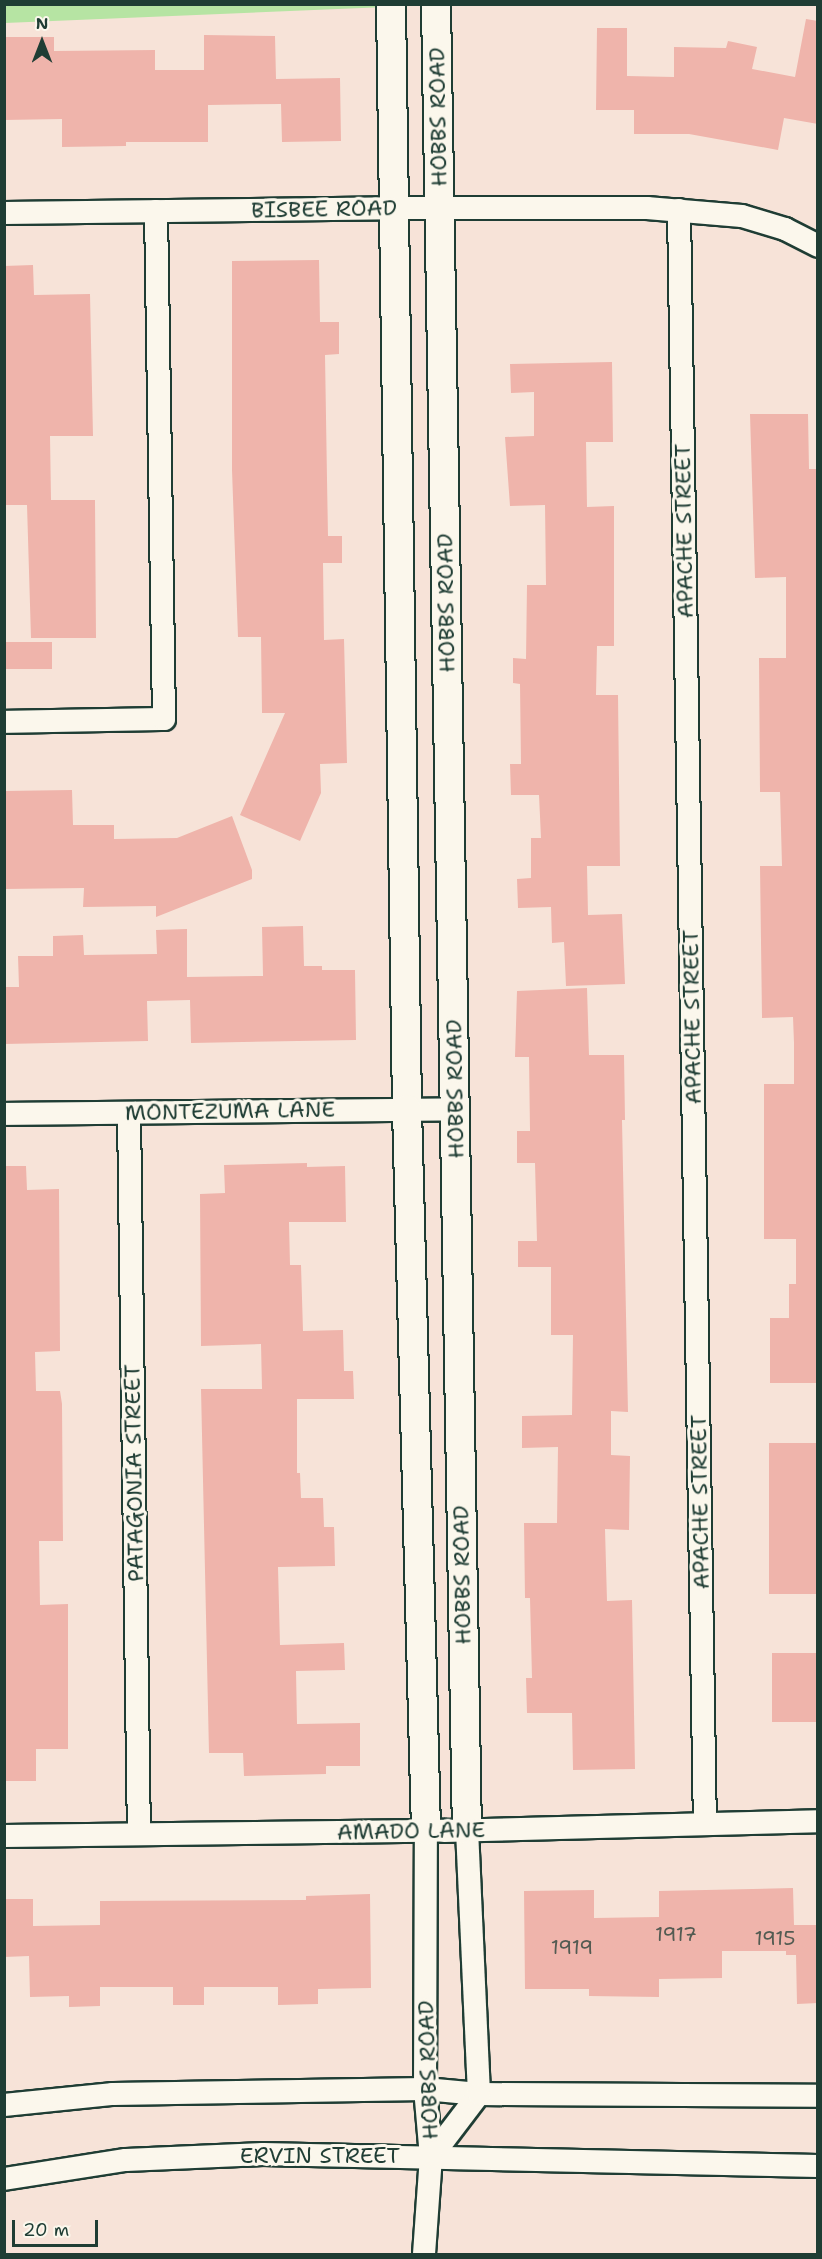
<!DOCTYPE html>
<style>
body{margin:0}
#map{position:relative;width:822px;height:2259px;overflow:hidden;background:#f7e3d8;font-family:"Shantell Sans",sans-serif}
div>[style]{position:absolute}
.green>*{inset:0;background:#b6e4a3}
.building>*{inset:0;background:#efb4ab;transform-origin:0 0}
.roads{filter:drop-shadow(2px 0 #1f3d34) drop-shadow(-2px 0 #1f3d34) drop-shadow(0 2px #1f3d34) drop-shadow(0 -2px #1f3d34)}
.minor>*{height:22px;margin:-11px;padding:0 11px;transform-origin:11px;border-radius:11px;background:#fbf7ec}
.tertiary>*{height:28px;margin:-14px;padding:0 14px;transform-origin:14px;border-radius:14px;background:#fbf7ec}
span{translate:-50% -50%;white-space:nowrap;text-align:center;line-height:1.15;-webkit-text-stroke:6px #fbf7ec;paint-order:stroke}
.number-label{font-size:20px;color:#535b52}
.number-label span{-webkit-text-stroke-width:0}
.street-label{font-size:22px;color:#1f3d34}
.frame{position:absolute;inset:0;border:6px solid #1f3d34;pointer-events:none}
.north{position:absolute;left:12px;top:12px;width:60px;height:60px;-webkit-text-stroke:4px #fbf7ec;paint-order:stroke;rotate:0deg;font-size:16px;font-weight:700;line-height:24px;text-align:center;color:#1f3d34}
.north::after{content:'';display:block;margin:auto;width:21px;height:27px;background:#1f3d34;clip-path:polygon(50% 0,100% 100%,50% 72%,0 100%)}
.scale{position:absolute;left:12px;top:2220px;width:86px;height:27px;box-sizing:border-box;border:3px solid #1f3d34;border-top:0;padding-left:8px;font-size:18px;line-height:21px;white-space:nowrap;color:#1f3d34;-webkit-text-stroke:4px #fbf7ec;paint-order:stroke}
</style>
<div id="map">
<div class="green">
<div style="clip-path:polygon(4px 5px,434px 5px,5px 23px)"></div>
</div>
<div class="building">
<div style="clip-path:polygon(806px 19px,818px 21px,818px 124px,784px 118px,778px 150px,689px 134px,634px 134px,634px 110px,596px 110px,597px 28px,627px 28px,627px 76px,674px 77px,674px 47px,726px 48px,728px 41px,757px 47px,752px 69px,795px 77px)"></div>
<div style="clip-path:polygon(204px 35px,275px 36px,276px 79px,340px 78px,341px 141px,282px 142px,281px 104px,208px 105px,208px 142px,126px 142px,126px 146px,62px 147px,62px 119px,4px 120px,4px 37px,54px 37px,54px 51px,155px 50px,155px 70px,204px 70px)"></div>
<div style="clip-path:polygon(319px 260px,320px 322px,339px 322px,339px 354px,325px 355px,327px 479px,328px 536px,342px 536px,342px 563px,323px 563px,324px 640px,344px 639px,347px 763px,320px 764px,321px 793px,300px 841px,240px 815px,285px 713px,262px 713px,261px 637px,238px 637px,232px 470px,232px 261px)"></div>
<div style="clip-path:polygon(33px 265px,34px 295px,90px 294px,93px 436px,50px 436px,51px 500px,95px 500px,96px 638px,31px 638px,27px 505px,4px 505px,4px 266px)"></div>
<div style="clip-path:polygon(612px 362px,613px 442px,586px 442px,587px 507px,614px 506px,614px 646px,597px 646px,596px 695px,618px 695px,620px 866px,587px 866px,588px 915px,622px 914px,625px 984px,566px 986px,564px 942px,552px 943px,551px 907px,518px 908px,517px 879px,531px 878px,531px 838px,541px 838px,539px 795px,511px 795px,510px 764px,521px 764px,520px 684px,513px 683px,513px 658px,526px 659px,527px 585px,546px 585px,545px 505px,510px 506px,505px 437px,534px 436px,534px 392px,511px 393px,510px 364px)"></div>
<div style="clip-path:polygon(750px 414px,808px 414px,809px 469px,817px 469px,818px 474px,818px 1383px,770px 1383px,770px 1318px,789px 1318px,789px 1284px,796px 1284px,796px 1239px,764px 1239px,764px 1084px,794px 1084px,794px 1043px,793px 1017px,762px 1018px,760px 866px,782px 866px,780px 792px,760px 792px,759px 658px,786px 658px,786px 577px,755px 578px)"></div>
<div style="left:52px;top:642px;width:27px;height:48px;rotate:90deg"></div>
<div style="clip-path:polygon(72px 790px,73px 825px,114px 825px,114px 839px,177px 838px,232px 816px,252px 870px,252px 879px,156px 917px,156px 906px,83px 907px,84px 888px,4px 889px,4px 791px)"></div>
<div style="clip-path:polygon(303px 926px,304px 966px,322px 966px,322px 970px,355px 970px,356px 1040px,191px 1043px,190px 1000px,147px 1001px,148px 1041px,4px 1044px,4px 987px,19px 987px,18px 956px,53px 956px,53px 936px,83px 935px,84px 955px,157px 954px,156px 930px,187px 929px,187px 977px,263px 976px,262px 927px)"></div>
<div style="clip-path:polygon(587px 988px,589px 1055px,624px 1055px,625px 1120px,622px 1120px,628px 1412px,611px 1411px,611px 1455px,630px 1456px,629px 1530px,605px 1529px,607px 1601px,632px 1600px,635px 1769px,573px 1770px,572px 1713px,527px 1713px,526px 1678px,532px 1678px,530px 1598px,525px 1598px,524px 1523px,557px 1523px,558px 1447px,522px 1448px,522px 1416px,572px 1415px,573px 1335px,551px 1335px,551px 1267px,518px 1267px,518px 1241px,537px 1241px,535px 1163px,517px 1163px,517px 1131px,530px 1131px,529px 1057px,515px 1057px,517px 991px)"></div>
<div style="clip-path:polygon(307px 1163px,307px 1167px,345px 1166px,346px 1222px,289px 1222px,290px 1265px,301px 1265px,303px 1331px,343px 1330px,344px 1371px,353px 1371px,354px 1399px,297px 1399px,297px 1473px,300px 1473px,301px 1498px,323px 1498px,324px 1527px,334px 1527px,335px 1566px,278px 1567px,280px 1645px,344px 1643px,345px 1670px,296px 1671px,297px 1724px,360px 1723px,360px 1766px,326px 1766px,326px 1774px,244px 1776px,243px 1753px,209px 1753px,201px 1389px,262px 1389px,261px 1344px,201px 1346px,200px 1194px,225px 1193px,224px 1165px)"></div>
<div style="clip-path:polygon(4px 1166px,26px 1166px,27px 1190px,59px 1189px,60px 1351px,35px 1352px,36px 1391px,60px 1391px,62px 1404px,63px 1541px,39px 1541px,40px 1605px,68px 1604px,68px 1749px,36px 1749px,36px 1781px,4px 1781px)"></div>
<div style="left:769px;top:1443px;width:49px;height:151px"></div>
<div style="left:818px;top:1653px;width:69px;height:46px;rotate:90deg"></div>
<div style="clip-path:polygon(793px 1888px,794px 1925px,818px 1925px,818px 2003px,797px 2004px,796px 1955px,786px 1955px,786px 1951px,722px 1951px,722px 1978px,659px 1979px,659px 1997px,589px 1996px,589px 1989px,525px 1989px,524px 1891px,594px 1890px,594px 1918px,659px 1917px,659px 1891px)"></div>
<div style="clip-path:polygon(370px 1894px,371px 1988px,318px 1989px,318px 2004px,278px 2005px,278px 1987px,204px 1987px,204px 2005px,173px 2005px,173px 1987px,100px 1987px,100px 2006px,69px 2007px,69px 1996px,30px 1997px,29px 1956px,4px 1957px,4px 1899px,33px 1899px,33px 1926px,100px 1925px,100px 1901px,306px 1900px,306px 1896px)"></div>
</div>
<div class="roads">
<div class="minor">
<div style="left:679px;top:210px;width:1613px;rotate:89.08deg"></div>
<div style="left:4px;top:213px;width:390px;rotate:-0.7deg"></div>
<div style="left:394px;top:208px;width:253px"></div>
<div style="left:647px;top:208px;width:95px;rotate:4.8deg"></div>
<div style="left:742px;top:216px;width:45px;rotate:16.8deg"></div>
<div style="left:785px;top:229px;width:37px;rotate:27deg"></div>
<div style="left:4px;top:722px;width:160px;rotate:-1.1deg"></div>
<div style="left:164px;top:719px;width:508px;rotate:-90.9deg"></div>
<div style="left:129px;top:1113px;width:721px;rotate:89.21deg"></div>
<div style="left:4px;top:1114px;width:451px;rotate:-0.6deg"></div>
<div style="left:4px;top:1836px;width:440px;rotate:-0.7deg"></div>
<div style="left:444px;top:1831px;width:374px;rotate:-1.5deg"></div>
<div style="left:4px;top:2105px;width:110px;rotate:-5.8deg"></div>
<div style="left:113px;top:2094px;width:312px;rotate:-0.9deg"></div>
<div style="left:425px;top:2089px;width:54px;rotate:5.3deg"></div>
<div style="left:479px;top:2094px;width:339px;rotate:0.3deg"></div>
<div style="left:431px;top:2157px;width:79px;rotate:-52.7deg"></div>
<div style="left:479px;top:2094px;width:264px;rotate:-92.6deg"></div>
<div style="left:4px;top:2179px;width:123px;rotate:-8.9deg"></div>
<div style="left:126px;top:2160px;width:137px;rotate:-2.5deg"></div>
<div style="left:263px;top:2154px;width:555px;rotate:1.24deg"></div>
<div style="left:424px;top:2254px;width:97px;rotate:-85.9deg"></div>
<div style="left:431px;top:2157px;width:68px;rotate:-95deg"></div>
<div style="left:425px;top:2089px;width:258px;rotate:-89.8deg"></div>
</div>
<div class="tertiary">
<div style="left:391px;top:4px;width:1105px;rotate:89.17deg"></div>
<div style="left:407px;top:1109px;width:722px;rotate:88.49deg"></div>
<div style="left:436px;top:4px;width:1826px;rotate:89.03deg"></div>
</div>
</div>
<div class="number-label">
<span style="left:676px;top:1934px">1917</span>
<span style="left:775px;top:1938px">1915</span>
<span style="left:572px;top:1947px">1919</span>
</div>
<div class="street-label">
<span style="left:438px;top:117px;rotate:-91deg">HOBBS ROAD</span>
<span style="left:324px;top:209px;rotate:-1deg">BISBEE ROAD</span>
<span style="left:684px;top:531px;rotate:-91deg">APACHE STREET</span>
<span style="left:446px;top:603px;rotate:-91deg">HOBBS ROAD</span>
<span style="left:692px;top:1017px;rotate:-91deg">APACHE STREET</span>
<span style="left:455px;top:1089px;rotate:-91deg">HOBBS ROAD</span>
<span style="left:230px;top:1111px;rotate:-1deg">MONTEZUMA LANE</span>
<span style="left:134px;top:1473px;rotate:-91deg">PATAGONIA STREET</span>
<span style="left:700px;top:1502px;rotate:-91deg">APACHE STREET</span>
<span style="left:462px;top:1575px;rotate:-91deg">HOBBS ROAD</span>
<span style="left:411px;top:1831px;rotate:-1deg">AMADO LANE</span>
<span style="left:428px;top:2070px;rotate:-92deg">HOBBS ROAD</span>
<span style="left:320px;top:2156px">ERVIN STREET</span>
</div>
<div class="frame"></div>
<div class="north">N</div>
<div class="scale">20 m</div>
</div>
